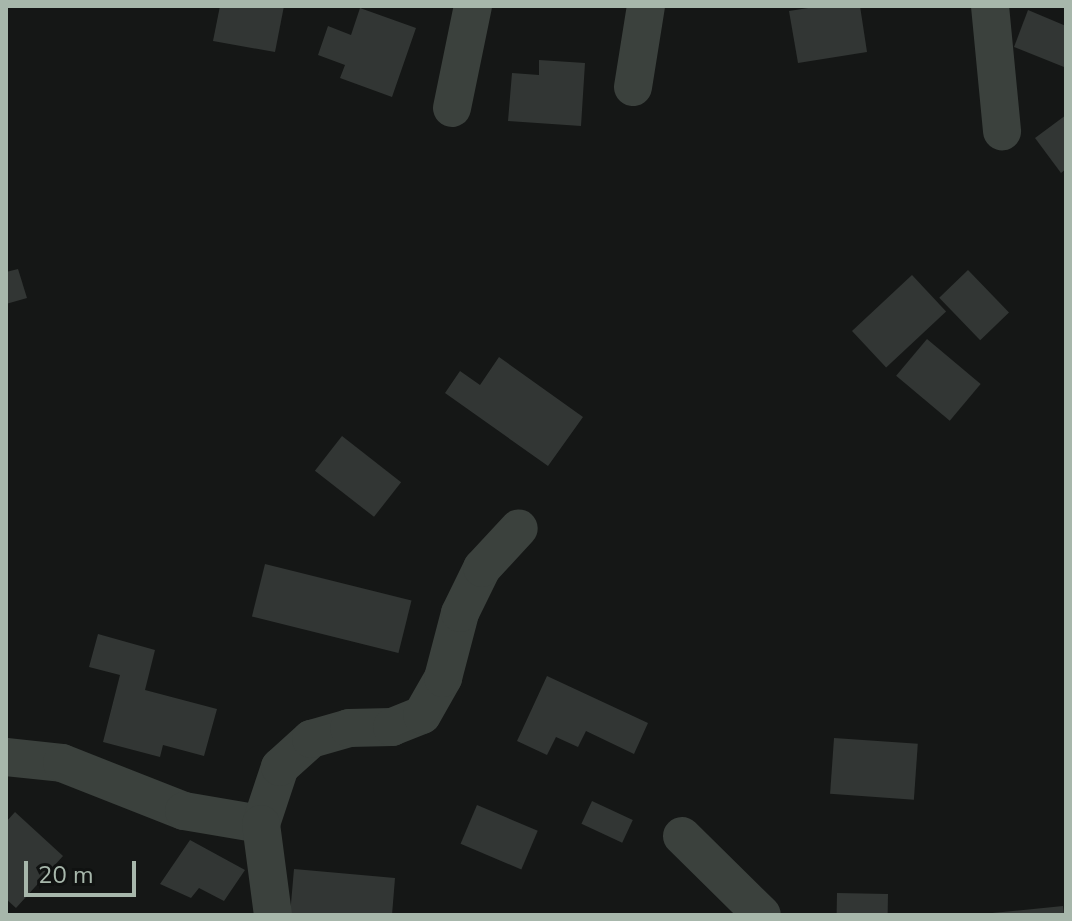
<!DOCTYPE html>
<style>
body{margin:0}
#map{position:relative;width:1072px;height:921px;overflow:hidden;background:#151716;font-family:"Nunito Sans",sans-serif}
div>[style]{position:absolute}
.building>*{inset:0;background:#323634;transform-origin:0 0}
.minor>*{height:38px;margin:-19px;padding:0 19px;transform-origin:19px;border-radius:19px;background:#3b413d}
span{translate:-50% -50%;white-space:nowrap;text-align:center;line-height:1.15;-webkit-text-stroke:8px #101211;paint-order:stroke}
.frame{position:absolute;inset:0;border:8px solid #a7b7ab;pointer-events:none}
.scale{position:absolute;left:24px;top:861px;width:112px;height:36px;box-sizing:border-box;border:4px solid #a7b7ab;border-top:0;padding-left:10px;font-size:24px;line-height:28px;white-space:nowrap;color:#a7b7ab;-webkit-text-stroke:6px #101211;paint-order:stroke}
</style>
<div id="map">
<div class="building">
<div style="clip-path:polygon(220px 6px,284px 6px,275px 52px,213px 41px)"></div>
<div style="clip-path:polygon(821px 6px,860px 6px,867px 52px,798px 63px,789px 11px)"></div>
<div style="clip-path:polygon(360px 8px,416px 28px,392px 97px,340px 78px,345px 65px,318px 55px,328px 26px,351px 35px)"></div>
<div style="clip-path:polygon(1028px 10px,1066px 26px,1064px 67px,1014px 47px)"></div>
<div style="clip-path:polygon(539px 60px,585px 63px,581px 126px,508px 121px,512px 73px,539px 75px)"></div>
<div style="clip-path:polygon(1066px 115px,1066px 169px,1061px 173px,1035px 138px)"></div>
<div style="clip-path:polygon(18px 269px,27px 298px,6px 304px,6px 272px)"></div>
<div style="left:968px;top:270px;width:59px;height:40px;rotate:46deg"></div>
<div style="left:912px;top:275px;width:50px;height:82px;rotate:47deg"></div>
<div style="left:927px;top:339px;width:70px;height:48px;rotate:40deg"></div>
<div style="clip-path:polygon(499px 357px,583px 417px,548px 466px,445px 393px,460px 371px,480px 385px)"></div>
<div style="left:342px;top:436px;width:75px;height:44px;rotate:38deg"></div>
<div style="left:265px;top:564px;width:151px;height:54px;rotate:14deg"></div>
<div style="clip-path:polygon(98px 634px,155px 650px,145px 690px,217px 709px,204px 756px,163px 745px,160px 757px,103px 742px,120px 675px,89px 667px)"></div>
<div style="clip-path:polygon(547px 676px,648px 723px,634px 754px,586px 731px,578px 747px,556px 737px,547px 755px,517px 741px)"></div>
<div style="left:834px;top:738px;width:84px;height:56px;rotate:4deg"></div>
<div style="left:592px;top:801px;width:45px;height:25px;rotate:25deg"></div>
<div style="left:477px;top:805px;width:66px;height:42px;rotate:23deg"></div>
<div style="clip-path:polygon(15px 812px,63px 856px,16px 908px,6px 899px,6px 822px)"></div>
<div style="clip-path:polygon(190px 840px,245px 870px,224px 901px,199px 888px,191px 898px,160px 884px)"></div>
<div style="clip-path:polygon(294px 869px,395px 878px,392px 915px,290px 915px)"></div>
<div style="left:837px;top:893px;width:51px;height:22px;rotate:1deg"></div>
<div style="clip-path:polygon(1063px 906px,1064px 915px,993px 915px,992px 913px)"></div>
</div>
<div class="minor">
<div style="left:990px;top:6px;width:126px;rotate:84.5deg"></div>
<div style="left:633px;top:87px;width:82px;rotate:-80.9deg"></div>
<div style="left:452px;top:108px;width:104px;rotate:-78.4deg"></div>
<div style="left:6px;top:757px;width:56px;rotate:6.1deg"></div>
<div style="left:62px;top:763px;width:131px;rotate:21.5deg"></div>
<div style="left:184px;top:811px;width:78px;rotate:9.6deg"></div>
<div style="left:261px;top:824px;width:60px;rotate:-71.6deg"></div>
<div style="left:280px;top:767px;width:42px;rotate:-42.1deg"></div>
<div style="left:311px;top:739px;width:40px;rotate:-16deg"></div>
<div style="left:349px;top:728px;width:43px;rotate:-1.3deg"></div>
<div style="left:392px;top:727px;width:32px;rotate:-22deg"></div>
<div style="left:422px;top:715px;width:43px;rotate:-60.4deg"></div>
<div style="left:443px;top:678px;width:67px;rotate:-75.3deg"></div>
<div style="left:460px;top:613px;width:50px;rotate:-63.9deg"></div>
<div style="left:482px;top:568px;width:54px;rotate:-47.2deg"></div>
<div style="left:261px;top:824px;width:92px;rotate:82.5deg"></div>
<div style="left:682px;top:836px;width:112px;rotate:44.6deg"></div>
</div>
<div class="frame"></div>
<div class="scale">20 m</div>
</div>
